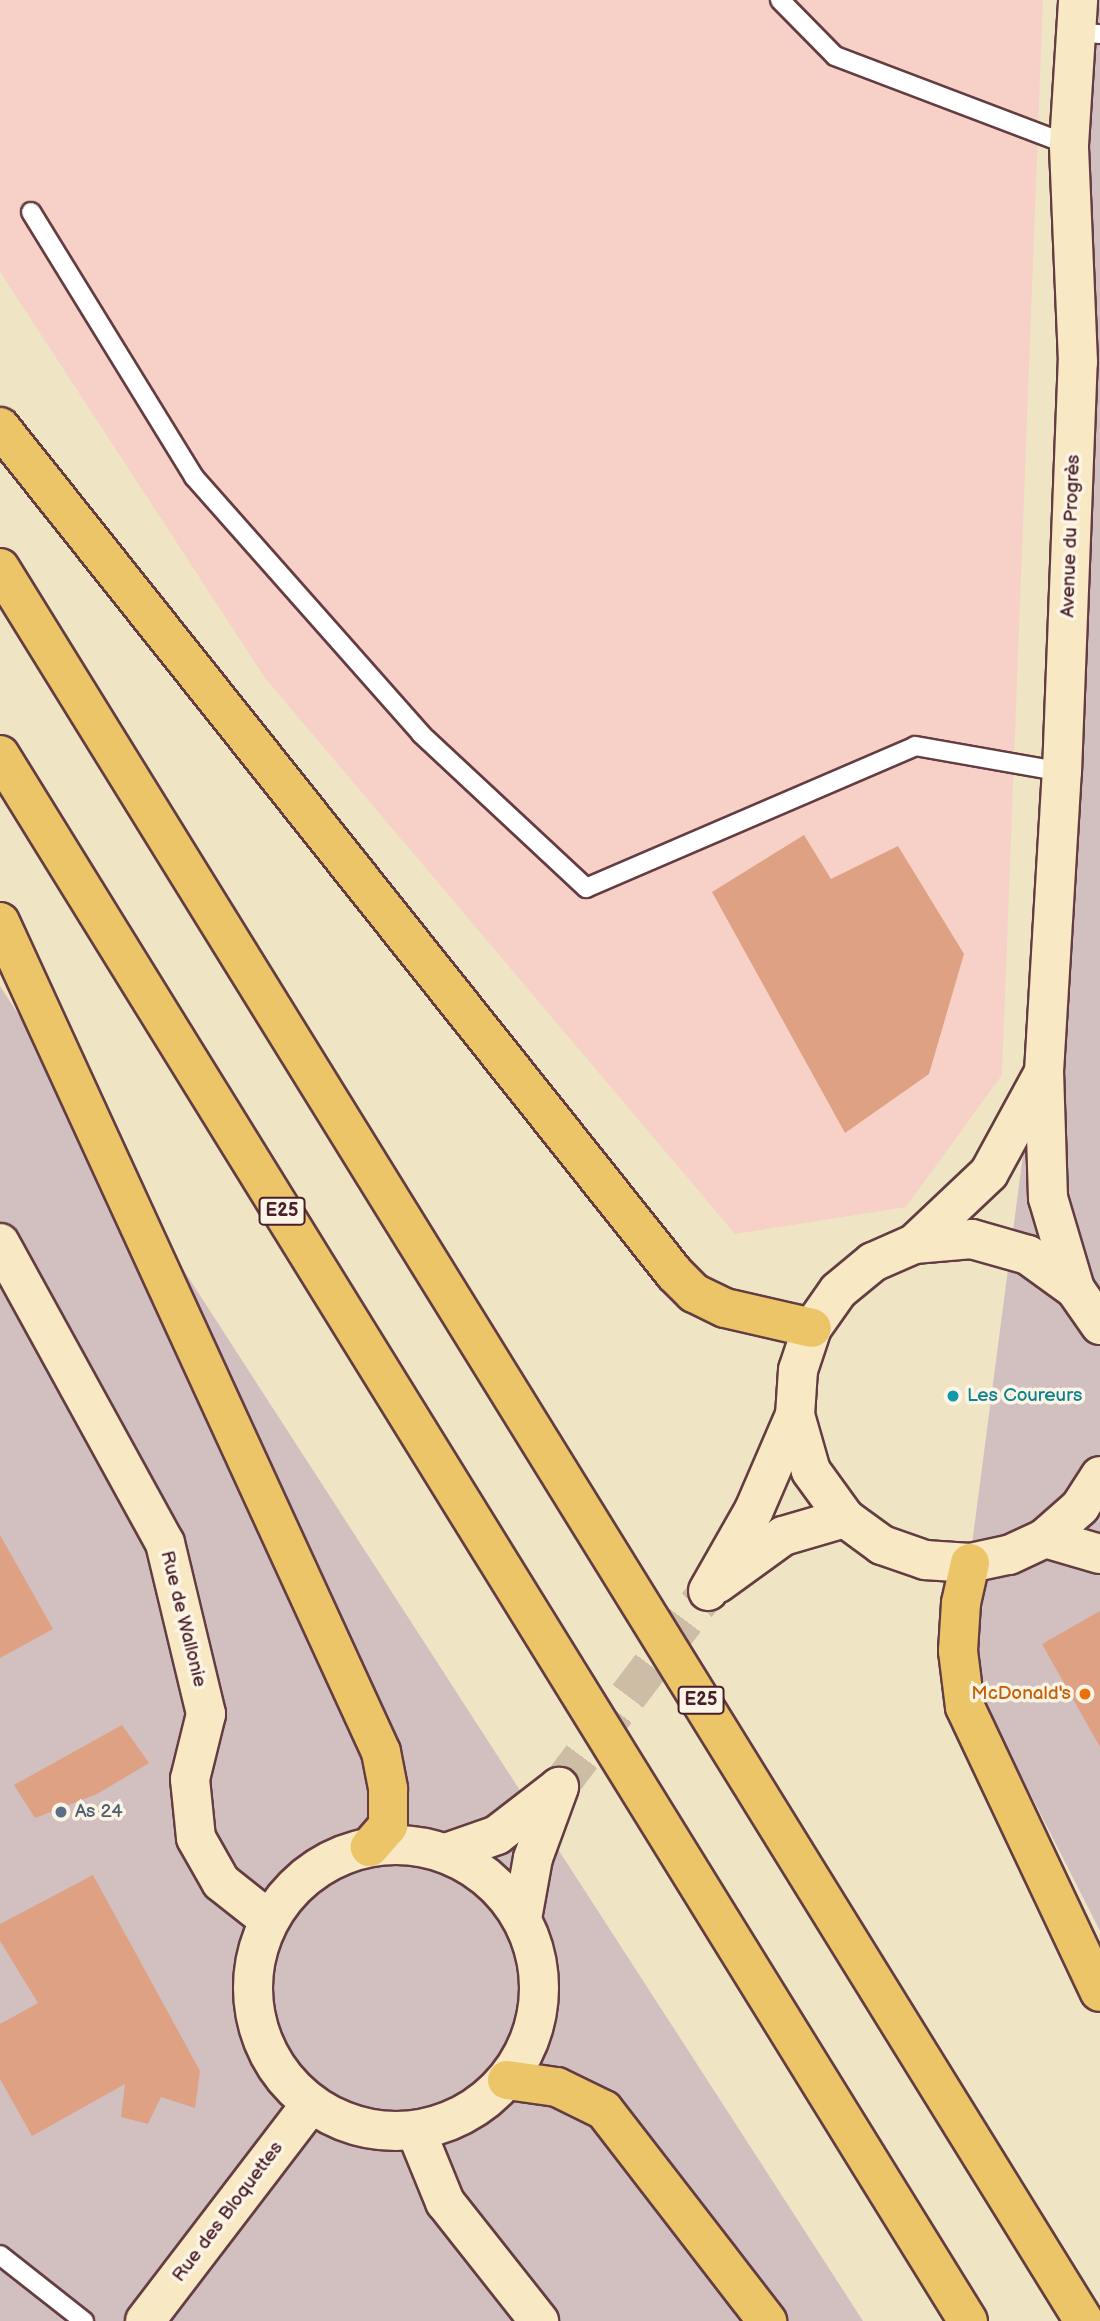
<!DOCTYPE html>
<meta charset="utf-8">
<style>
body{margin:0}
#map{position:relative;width:1100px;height:2321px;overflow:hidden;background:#efe5c5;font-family:"Balsamiq Sans",sans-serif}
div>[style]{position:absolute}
.built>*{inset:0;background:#f7d1c7}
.industrial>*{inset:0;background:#d2bfc0}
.building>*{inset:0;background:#dea183}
.secondary-tunnel>*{height:38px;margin-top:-19px;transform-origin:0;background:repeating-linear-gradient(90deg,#cebda6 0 38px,transparent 0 57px)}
.roads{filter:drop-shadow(2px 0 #633d42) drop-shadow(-2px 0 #633d42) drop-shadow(0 2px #633d42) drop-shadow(0 -2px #633d42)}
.lane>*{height:18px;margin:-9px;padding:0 9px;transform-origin:9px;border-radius:9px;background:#fff}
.secondary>*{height:38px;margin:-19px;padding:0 19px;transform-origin:19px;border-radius:19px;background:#f8e8c3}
.secondary>.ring{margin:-19px;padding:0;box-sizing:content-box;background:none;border:38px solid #f8e8c3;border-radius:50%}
.highway>*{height:38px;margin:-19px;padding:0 19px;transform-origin:19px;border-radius:19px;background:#edc569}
.dots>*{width:19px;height:19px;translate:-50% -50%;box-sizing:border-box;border:4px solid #fcf5e5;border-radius:50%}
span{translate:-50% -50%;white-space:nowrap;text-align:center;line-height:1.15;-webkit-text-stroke:7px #fcf5e5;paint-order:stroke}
.shield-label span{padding:2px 5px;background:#fcf5e5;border:2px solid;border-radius:5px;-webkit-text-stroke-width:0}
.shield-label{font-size:18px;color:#4a1f2b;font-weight:700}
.street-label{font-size:19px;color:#4a1f2b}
.culture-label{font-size:19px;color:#0d838f}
.left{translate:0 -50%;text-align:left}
.food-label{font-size:19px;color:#c56008}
.right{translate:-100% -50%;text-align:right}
.service-label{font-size:19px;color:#4e5e75}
</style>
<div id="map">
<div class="built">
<div style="clip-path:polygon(0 0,1043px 0,1002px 1075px,906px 1207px,735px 1234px,265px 678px,0 272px)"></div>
</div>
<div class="industrial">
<div style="clip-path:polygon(1088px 0,1100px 0,1100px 1931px,958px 1651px,1087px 666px,1076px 32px)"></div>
<div style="clip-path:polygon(0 986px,863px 2321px,0 2321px)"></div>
</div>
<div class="building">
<div style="clip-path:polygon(804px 835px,831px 879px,898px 846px,964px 954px,929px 1074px,845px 1133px,712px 892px)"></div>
<div style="clip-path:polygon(0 1535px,53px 1629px,0 1658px)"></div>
<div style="clip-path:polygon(1100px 1611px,1100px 1747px,1042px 1644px)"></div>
<div style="clip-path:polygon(122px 1725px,149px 1763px,97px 1794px,35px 1818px,14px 1785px)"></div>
<div style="clip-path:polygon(93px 1875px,200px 2071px,195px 2108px,161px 2097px,148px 2124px,121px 2117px,125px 2084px,32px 2136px,0 2079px,0 2024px,38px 2003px,0 1941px,0 1924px)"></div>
</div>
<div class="secondary-tunnel">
<div style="left:559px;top:1787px;width:246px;rotate:-52.8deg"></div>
</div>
<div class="roads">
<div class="lane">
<div style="left:780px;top:0;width:78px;rotate:45.5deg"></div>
<div style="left:835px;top:56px;width:250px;rotate:20.8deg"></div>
<div style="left:1076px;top:32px;width:24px;rotate:5deg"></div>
<div style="left:31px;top:212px;width:311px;rotate:58.4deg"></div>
<div style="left:194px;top:477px;width:343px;rotate:48.5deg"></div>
<div style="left:421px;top:734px;width:226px;rotate:43deg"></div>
<div style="left:586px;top:888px;width:358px;rotate:-23.3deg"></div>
<div style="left:915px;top:746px;width:149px;rotate:10deg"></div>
<div style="left:0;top:2255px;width:107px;rotate:38.2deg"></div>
</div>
<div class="secondary">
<div style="left:0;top:1243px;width:342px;rotate:61.2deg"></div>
<div style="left:165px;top:1543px;width:176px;rotate:76.5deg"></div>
<div style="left:206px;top:1714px;width:67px;rotate:103.8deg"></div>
<div style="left:190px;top:1779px;width:59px;rotate:84.2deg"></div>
<div style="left:196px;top:1838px;width:51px;rotate:60.4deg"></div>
<div style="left:221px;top:1882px;width:61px;rotate:38.4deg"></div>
<div style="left:914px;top:1244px;width:103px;rotate:-43.4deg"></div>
<div style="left:989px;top:1173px;width:113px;rotate:-61.4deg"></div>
<div style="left:1075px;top:1289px;width:95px;rotate:-106.5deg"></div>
<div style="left:1048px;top:1198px;width:126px;rotate:-91.8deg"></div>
<div style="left:1044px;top:1072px;width:301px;rotate:-86.6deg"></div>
<div style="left:1062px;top:772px;width:410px;rotate:-87.8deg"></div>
<div style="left:1078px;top:362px;width:217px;rotate:-92.4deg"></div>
<div style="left:1069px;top:145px;width:145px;rotate:-86.4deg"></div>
<div style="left:1100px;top:1325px;width:44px;rotate:-124.8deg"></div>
<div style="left:1075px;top:1289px;width:58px;rotate:-144.1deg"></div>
<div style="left:1028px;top:1255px;width:58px;rotate:-164.1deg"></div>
<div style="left:972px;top:1239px;width:58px;rotate:175.1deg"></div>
<div style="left:914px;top:1244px;width:45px;rotate:156.3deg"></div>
<div style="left:873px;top:1262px;width:45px;rotate:140.4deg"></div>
<div style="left:838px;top:1291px;width:45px;rotate:125.1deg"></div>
<div style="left:812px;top:1328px;width:44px;rotate:108.4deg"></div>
<div style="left:798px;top:1370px;width:45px;rotate:93.8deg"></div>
<div style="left:795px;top:1415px;width:58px;rotate:74.1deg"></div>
<div style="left:811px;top:1471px;width:58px;rotate:54.1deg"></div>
<div style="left:845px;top:1518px;width:46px;rotate:36.1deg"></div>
<div style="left:882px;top:1545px;width:46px;rotate:19.2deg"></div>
<div style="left:925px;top:1560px;width:45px;rotate:3.8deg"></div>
<div style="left:970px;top:1563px;width:40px;rotate:-12deg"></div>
<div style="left:1009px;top:1555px;width:40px;rotate:-25deg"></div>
<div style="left:1045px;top:1538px;width:47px;rotate:-41.5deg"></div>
<div style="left:1080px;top:1507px;width:37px;rotate:-57deg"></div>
<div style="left:1045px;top:1538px;width:57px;rotate:16.2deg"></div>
<div style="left:718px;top:1583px;width:80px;rotate:-35.9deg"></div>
<div style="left:783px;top:1536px;width:65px;rotate:-16.2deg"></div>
<div style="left:708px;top:1591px;width:93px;rotate:-60.4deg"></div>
<div style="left:754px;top:1510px;width:103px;rotate:-66.7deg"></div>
<div class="ring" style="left:253px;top:1845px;width:248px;height:248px"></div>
<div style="left:446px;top:1853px;width:54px;rotate:-19.4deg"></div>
<div style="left:497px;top:1835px;width:78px;rotate:-37.7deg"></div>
<div style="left:522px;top:1919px;width:62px;rotate:-79.8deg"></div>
<div style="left:533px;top:1858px;width:76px;rotate:-69.9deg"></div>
<div style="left:416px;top:2131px;width:77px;rotate:67.8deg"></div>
<div style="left:445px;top:2202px;width:152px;rotate:51.7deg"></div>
<div style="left:145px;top:2321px;width:273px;rotate:-52.6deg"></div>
</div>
<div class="highway">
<div style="left:0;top:427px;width:1083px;rotate:51.45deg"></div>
<div style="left:675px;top:1274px;width:27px;rotate:45deg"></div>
<div style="left:694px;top:1293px;width:34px;rotate:26deg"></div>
<div style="left:725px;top:1308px;width:89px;rotate:12.9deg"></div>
<div style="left:0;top:568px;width:2061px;rotate:58.27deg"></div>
<div style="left:0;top:755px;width:1841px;rotate:58.28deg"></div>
<div style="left:0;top:922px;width:913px;rotate:65.34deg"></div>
<div style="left:381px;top:1752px;width:38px;rotate:79deg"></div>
<div style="left:388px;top:1789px;width:37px;rotate:90deg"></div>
<div style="left:388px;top:1826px;width:28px;rotate:131deg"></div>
<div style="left:970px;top:1563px;width:41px;rotate:102.7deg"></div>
<div style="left:961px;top:1603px;width:48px;rotate:93.6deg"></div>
<div style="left:958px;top:1651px;width:56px;rotate:82.9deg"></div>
<div style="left:965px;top:1707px;width:315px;rotate:64.7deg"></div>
<div style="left:507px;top:2080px;width:50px;rotate:8deg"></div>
<div style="left:557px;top:2087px;width:52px;rotate:26.1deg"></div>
<div style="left:604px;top:2110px;width:267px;rotate:52.3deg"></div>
</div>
</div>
<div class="dots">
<div style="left:953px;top:1396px;background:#0f9aa8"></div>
<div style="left:1085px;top:1694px;background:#e8710a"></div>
<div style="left:61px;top:1812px;background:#5c6f8a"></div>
</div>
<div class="shield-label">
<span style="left:282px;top:1211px">E25</span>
<span style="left:701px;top:1700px">E25</span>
</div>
<div class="street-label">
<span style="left:1071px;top:536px;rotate:-88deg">Avenue du Progrès</span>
<span style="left:183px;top:1619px;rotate:76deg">Rue de Wallonie</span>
<span style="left:228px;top:2212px;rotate:-53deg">Rue des Bloquettes</span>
</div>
<div class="culture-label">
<span class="left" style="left:967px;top:1396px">Les Coureurs</span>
</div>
<div class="food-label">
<span class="right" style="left:1071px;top:1694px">McDonald's</span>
</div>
<div class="service-label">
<span class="left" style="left:75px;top:1812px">As 24</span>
</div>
</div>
